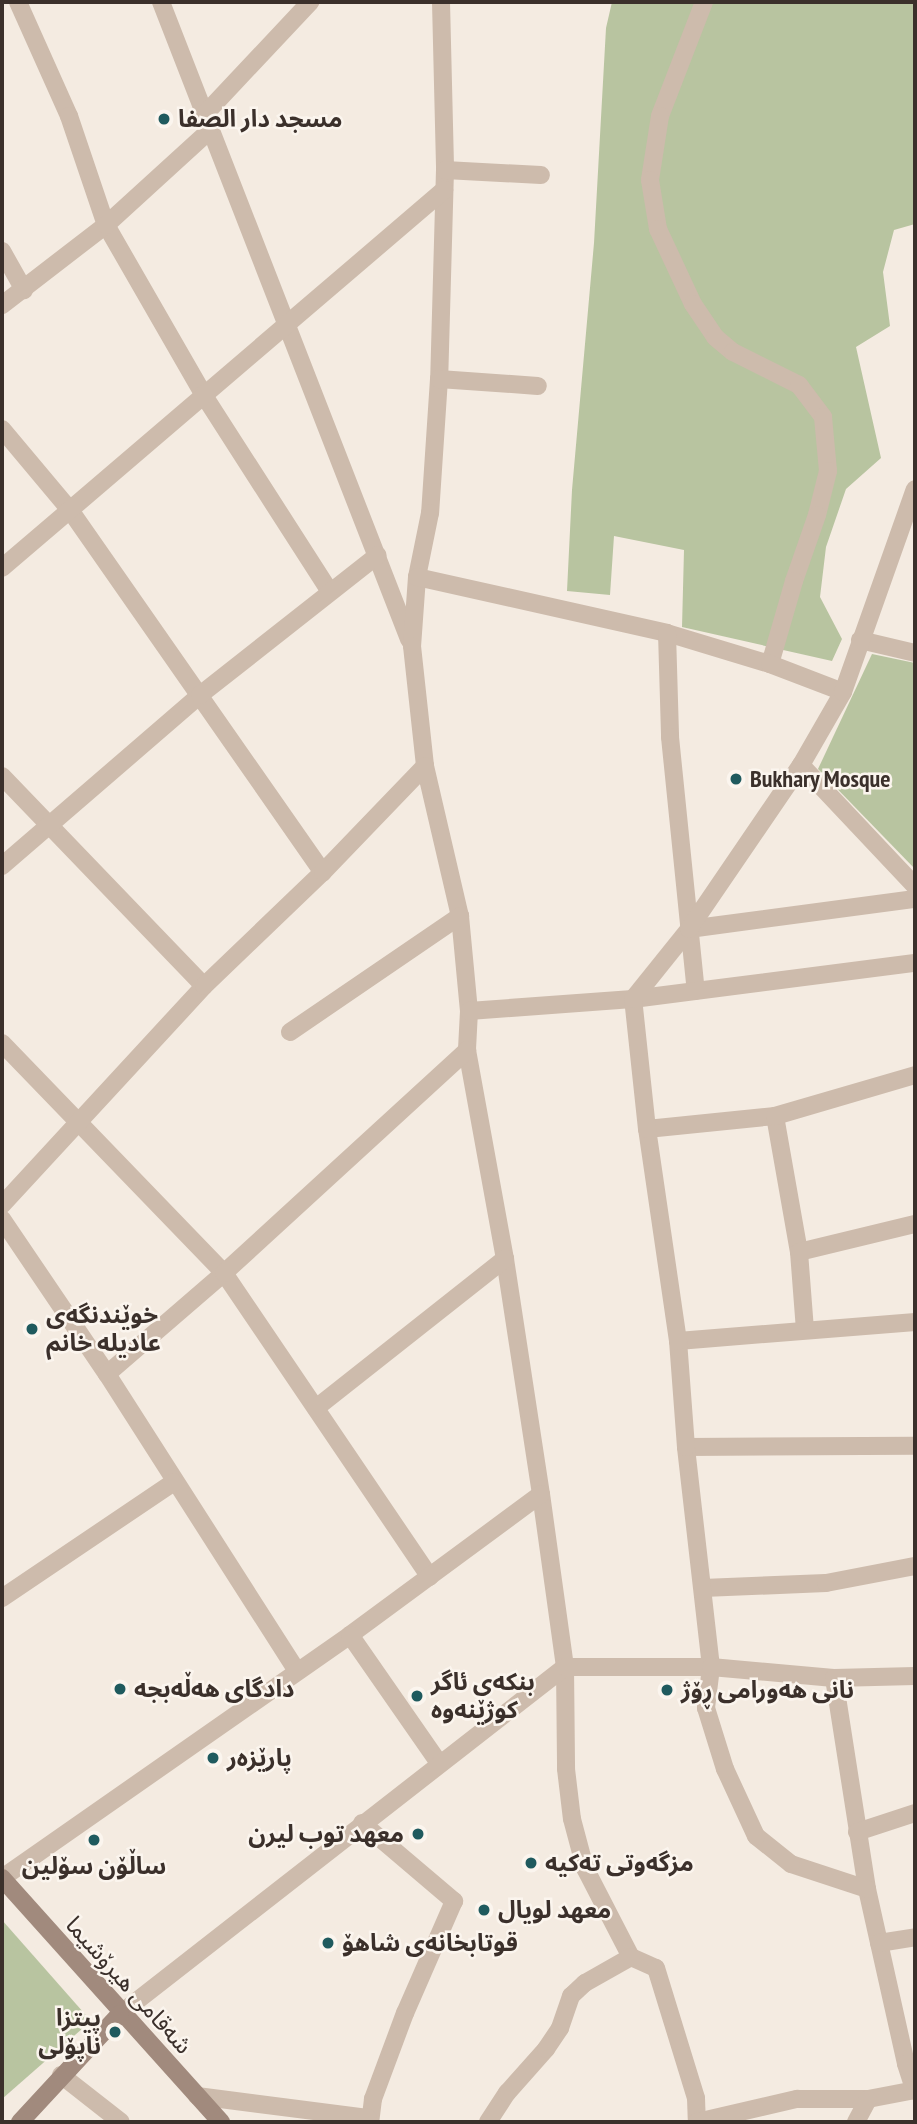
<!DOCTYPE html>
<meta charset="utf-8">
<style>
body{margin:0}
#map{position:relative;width:917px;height:2124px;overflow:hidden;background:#f4ebe1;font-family:"PT Sans Narrow","Noto Sans Arabic",sans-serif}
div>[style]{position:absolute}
.green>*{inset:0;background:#b8c4a0}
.minor>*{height:18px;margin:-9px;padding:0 9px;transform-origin:9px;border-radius:9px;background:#cdbbac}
.secondary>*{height:18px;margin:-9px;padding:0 9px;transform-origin:9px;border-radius:9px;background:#a18a7d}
.dots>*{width:19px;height:19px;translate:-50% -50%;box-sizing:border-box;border:4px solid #fbf5ee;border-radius:50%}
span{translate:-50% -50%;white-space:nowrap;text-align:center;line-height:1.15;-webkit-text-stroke:5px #fbf5ee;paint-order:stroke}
.poi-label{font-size:24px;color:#3b302b;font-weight:700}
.left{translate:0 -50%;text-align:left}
.right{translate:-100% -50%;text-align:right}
.street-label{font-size:24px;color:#3b302b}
.frame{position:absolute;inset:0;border:4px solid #3b302b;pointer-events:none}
</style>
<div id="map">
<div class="green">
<div style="clip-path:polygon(612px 2px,915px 2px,915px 224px,894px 230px,883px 272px,890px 326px,856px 347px,881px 458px,846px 489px,826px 547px,820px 597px,842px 639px,832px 661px,682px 627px,684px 550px,614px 536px,610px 595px,567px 591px,572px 490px,594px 243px,606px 28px)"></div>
<div style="clip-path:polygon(872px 654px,915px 663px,915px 869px,818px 769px)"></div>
<div style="clip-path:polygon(2px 1920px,91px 2021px,2px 2099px)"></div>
</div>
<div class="minor">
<div style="left:18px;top:2px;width:125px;rotate:65.9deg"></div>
<div style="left:69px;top:116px;width:115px;rotate:71.3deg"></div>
<div style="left:106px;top:225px;width:195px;rotate:60.1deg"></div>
<div style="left:203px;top:394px;width:235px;rotate:57.3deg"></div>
<div style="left:161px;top:2px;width:684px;rotate:68.73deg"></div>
<div style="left:441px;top:2px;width:168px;rotate:88.6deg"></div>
<div style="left:445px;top:170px;width:209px;rotate:91.6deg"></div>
<div style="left:439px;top:379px;width:134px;rotate:93.8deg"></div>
<div style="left:430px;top:513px;width:65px;rotate:101.5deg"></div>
<div style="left:417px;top:577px;width:69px;rotate:94.1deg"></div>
<div style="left:412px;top:646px;width:121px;rotate:83.8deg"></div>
<div style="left:425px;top:766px;width:154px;rotate:76.9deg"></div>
<div style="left:460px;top:916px;width:95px;rotate:84.6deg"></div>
<div style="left:469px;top:1011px;width:39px;rotate:93deg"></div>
<div style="left:467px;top:1050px;width:212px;rotate:79.7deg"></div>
<div style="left:505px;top:1259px;width:238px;rotate:81.3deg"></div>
<div style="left:541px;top:1494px;width:175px;rotate:82.1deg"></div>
<div style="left:565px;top:1667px;width:102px;rotate:89.4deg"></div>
<div style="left:566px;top:1769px;width:50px;rotate:83.2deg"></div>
<div style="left:572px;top:1819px;width:51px;rotate:75.1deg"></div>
<div style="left:585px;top:1868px;width:100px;rotate:62.7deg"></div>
<div style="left:631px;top:1957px;width:27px;rotate:24deg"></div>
<div style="left:656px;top:1968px;width:136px;rotate:72.9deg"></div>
<div style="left:696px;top:2098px;width:24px;rotate:88deg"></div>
<div style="left:704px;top:2px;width:122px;rotate:111.1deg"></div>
<div style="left:660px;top:116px;width:65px;rotate:98.9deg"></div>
<div style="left:650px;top:180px;width:50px;rotate:80.7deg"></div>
<div style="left:658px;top:229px;width:83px;rotate:65deg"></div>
<div style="left:693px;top:304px;width:40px;rotate:56deg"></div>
<div style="left:715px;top:337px;width:23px;rotate:40deg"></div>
<div style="left:733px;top:352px;width:74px;rotate:26.6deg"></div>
<div style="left:799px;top:385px;width:40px;rotate:53deg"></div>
<div style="left:823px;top:417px;width:54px;rotate:84.7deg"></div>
<div style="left:828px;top:471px;width:45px;rotate:104deg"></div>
<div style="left:817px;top:515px;width:70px;rotate:109.2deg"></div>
<div style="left:794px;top:581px;width:86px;rotate:106.1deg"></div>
<div style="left:205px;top:114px;width:154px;rotate:-46.8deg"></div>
<div style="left:445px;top:170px;width:96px;rotate:3deg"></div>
<div style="left:2px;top:251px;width:45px;rotate:60.6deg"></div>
<div style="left:2px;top:305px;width:131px;rotate:-37.6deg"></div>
<div style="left:106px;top:225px;width:139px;rotate:-42.4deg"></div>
<div style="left:439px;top:379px;width:99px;rotate:4deg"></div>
<div style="left:2px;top:429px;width:106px;rotate:50deg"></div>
<div style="left:70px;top:510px;width:442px;rotate:55.1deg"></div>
<div style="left:2px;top:568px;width:582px;rotate:-40.54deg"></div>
<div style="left:417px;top:577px;width:256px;rotate:12.6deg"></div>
<div style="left:667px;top:633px;width:108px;rotate:16.8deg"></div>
<div style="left:770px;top:664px;width:78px;rotate:21deg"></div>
<div style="left:667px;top:633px;width:104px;rotate:88.3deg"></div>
<div style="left:670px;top:737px;width:255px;rotate:84.2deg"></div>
<div style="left:860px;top:640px;width:57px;rotate:13.3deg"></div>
<div style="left:801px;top:765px;width:166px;rotate:46.7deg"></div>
<div style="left:2px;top:776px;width:291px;rotate:46.1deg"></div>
<div style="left:2px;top:866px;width:262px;rotate:-40.8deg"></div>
<div style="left:200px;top:695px;width:226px;rotate:-38.2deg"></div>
<div style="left:689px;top:929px;width:228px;rotate:-7.6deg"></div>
<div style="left:469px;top:1011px;width:164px;rotate:-4.2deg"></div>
<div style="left:633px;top:999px;width:284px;rotate:-7.3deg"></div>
<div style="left:290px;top:1032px;width:206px;rotate:-34.3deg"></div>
<div style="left:2px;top:1043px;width:320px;rotate:46deg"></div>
<div style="left:224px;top:1273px;width:367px;rotate:55.9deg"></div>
<div style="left:775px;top:1116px;width:138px;rotate:80deg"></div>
<div style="left:799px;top:1252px;width:78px;rotate:85.6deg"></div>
<div style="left:647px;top:1129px;width:129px;rotate:-5.8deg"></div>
<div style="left:775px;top:1116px;width:146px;rotate:-16.3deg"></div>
<div style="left:2px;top:1205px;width:298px;rotate:-47.3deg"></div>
<div style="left:204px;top:986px;width:165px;rotate:-43.8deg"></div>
<div style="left:323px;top:872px;width:147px;rotate:-46.1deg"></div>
<div style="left:2px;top:1219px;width:187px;rotate:55.9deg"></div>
<div style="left:107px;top:1374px;width:353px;rotate:57.4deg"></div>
<div style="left:799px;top:1252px;width:119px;rotate:-13.6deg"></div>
<div style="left:678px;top:1341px;width:238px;rotate:-4.6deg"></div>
<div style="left:107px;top:1374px;width:155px;rotate:-40.8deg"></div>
<div style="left:224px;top:1273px;width:330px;rotate:-42.5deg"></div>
<div style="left:316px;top:1408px;width:241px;rotate:-38.3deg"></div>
<div style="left:686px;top:1447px;width:229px;rotate:-0.3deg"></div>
<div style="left:703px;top:1588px;width:123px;rotate:-2.3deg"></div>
<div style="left:826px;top:1583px;width:91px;rotate:-10.8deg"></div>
<div style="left:2px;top:1598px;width:207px;rotate:-34deg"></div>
<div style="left:350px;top:1635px;width:237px;rotate:-36.4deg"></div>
<div style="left:834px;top:1678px;width:214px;rotate:81.1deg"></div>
<div style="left:867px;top:1889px;width:179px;rotate:77.4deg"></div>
<div style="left:906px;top:2064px;width:28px;rotate:72deg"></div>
<div style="left:362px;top:1823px;width:121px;rotate:40.3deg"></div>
<div style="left:454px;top:1901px;width:122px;rotate:113.6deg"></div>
<div style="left:405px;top:2013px;width:92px;rotate:110.4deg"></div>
<div style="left:373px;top:2099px;width:23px;rotate:97deg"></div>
<div style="left:857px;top:1832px;width:61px;rotate:-18.1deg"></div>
<div style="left:2px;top:1878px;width:424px;rotate:-34.9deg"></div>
<div style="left:350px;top:1635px;width:156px;rotate:55.2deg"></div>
<div style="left:867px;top:1889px;width:80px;rotate:-161.8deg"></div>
<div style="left:791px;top:1864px;width:45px;rotate:-141.3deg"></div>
<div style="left:756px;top:1836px;width:74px;rotate:-114.8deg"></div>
<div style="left:725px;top:1769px;width:64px;rotate:-107.3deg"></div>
<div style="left:706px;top:1708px;width:41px;rotate:-83deg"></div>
<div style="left:711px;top:1667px;width:221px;rotate:-96.5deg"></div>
<div style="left:686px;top:1447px;width:106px;rotate:-94.3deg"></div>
<div style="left:678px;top:1341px;width:214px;rotate:-98.3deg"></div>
<div style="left:647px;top:1129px;width:131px;rotate:-96.1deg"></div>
<div style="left:633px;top:999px;width:90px;rotate:-51.3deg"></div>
<div style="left:689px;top:929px;width:199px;rotate:-55.7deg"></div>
<div style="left:801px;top:765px;width:84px;rotate:-60.1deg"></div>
<div style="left:843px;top:692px;width:215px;rotate:-70.5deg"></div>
<div style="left:879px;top:1943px;width:36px;rotate:-9deg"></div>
<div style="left:120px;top:2014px;width:564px;rotate:-37.95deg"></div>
<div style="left:565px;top:1667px;width:146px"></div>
<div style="left:711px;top:1667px;width:123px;rotate:5.1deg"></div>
<div style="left:834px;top:1678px;width:81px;rotate:-1.4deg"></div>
<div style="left:61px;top:2075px;width:76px;rotate:38.1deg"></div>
<div style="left:197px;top:2096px;width:172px;rotate:7.3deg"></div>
<div style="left:488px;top:2122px;width:35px;rotate:-57deg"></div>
<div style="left:507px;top:2093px;width:59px;rotate:-48.4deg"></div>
<div style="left:546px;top:2049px;width:25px;rotate:-56deg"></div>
<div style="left:560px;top:2028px;width:34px;rotate:-71deg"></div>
<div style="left:571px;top:1996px;width:19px;rotate:-43deg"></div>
<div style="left:585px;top:1983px;width:53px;rotate:-29.5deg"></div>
<div style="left:697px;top:2122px;width:103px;rotate:-13deg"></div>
<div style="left:797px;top:2099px;width:71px"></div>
<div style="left:868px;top:2099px;width:48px;rotate:-10.8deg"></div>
<div style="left:856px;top:2122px;width:26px;rotate:-62deg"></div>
</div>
<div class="secondary">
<div style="left:2px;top:1878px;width:328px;rotate:48.1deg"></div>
<div style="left:20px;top:2122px;width:147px;rotate:-47.2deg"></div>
</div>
<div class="dots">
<div style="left:164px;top:119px;background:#1f5a5e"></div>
<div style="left:736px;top:779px;background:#1f5a5e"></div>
<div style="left:32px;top:1329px;background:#1f5a5e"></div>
<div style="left:120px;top:1689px;background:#1f5a5e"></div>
<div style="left:667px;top:1690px;background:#1f5a5e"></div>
<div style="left:417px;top:1696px;background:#1f5a5e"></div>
<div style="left:213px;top:1758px;background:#1f5a5e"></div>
<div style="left:418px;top:1834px;background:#1f5a5e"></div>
<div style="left:94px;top:1840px;background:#1f5a5e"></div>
<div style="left:531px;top:1863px;background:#1f5a5e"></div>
<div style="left:484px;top:1910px;background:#1f5a5e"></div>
<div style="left:328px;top:1943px;background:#1f5a5e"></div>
<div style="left:115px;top:2032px;background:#1f5a5e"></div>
</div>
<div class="poi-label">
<span class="left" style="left:178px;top:119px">مسجد دار الصفا</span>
<span class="left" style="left:750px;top:779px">Bukhary Mosque</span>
<span class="left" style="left:46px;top:1329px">خوێندنگەی<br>عادیلە خانم</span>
<span class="left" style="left:431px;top:1696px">بنکەی ئاگر<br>کوژێنەوە</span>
<span class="left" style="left:134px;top:1689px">دادگای هەڵەبجە</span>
<span class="left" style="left:681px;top:1690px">نانی هەورامی ڕۆژ</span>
<span class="left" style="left:227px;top:1758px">پارێزەر</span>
<span class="right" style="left:404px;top:1834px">معهد توب ليرن</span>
<span class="left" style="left:545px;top:1863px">مزگەوتی تەکیە</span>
<span style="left:94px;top:1866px">ساڵۆن سۆلین</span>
<span class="left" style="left:498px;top:1910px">معهد لويال</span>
<span class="left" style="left:342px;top:1943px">قوتابخانەی شاهۆ</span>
<span class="right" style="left:101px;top:2032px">پیتزا<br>ناپۆلی</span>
</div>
<div class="street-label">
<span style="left:129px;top:1985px;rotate:48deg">شەقامی هیرۆشیما</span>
</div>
<div class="frame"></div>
</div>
